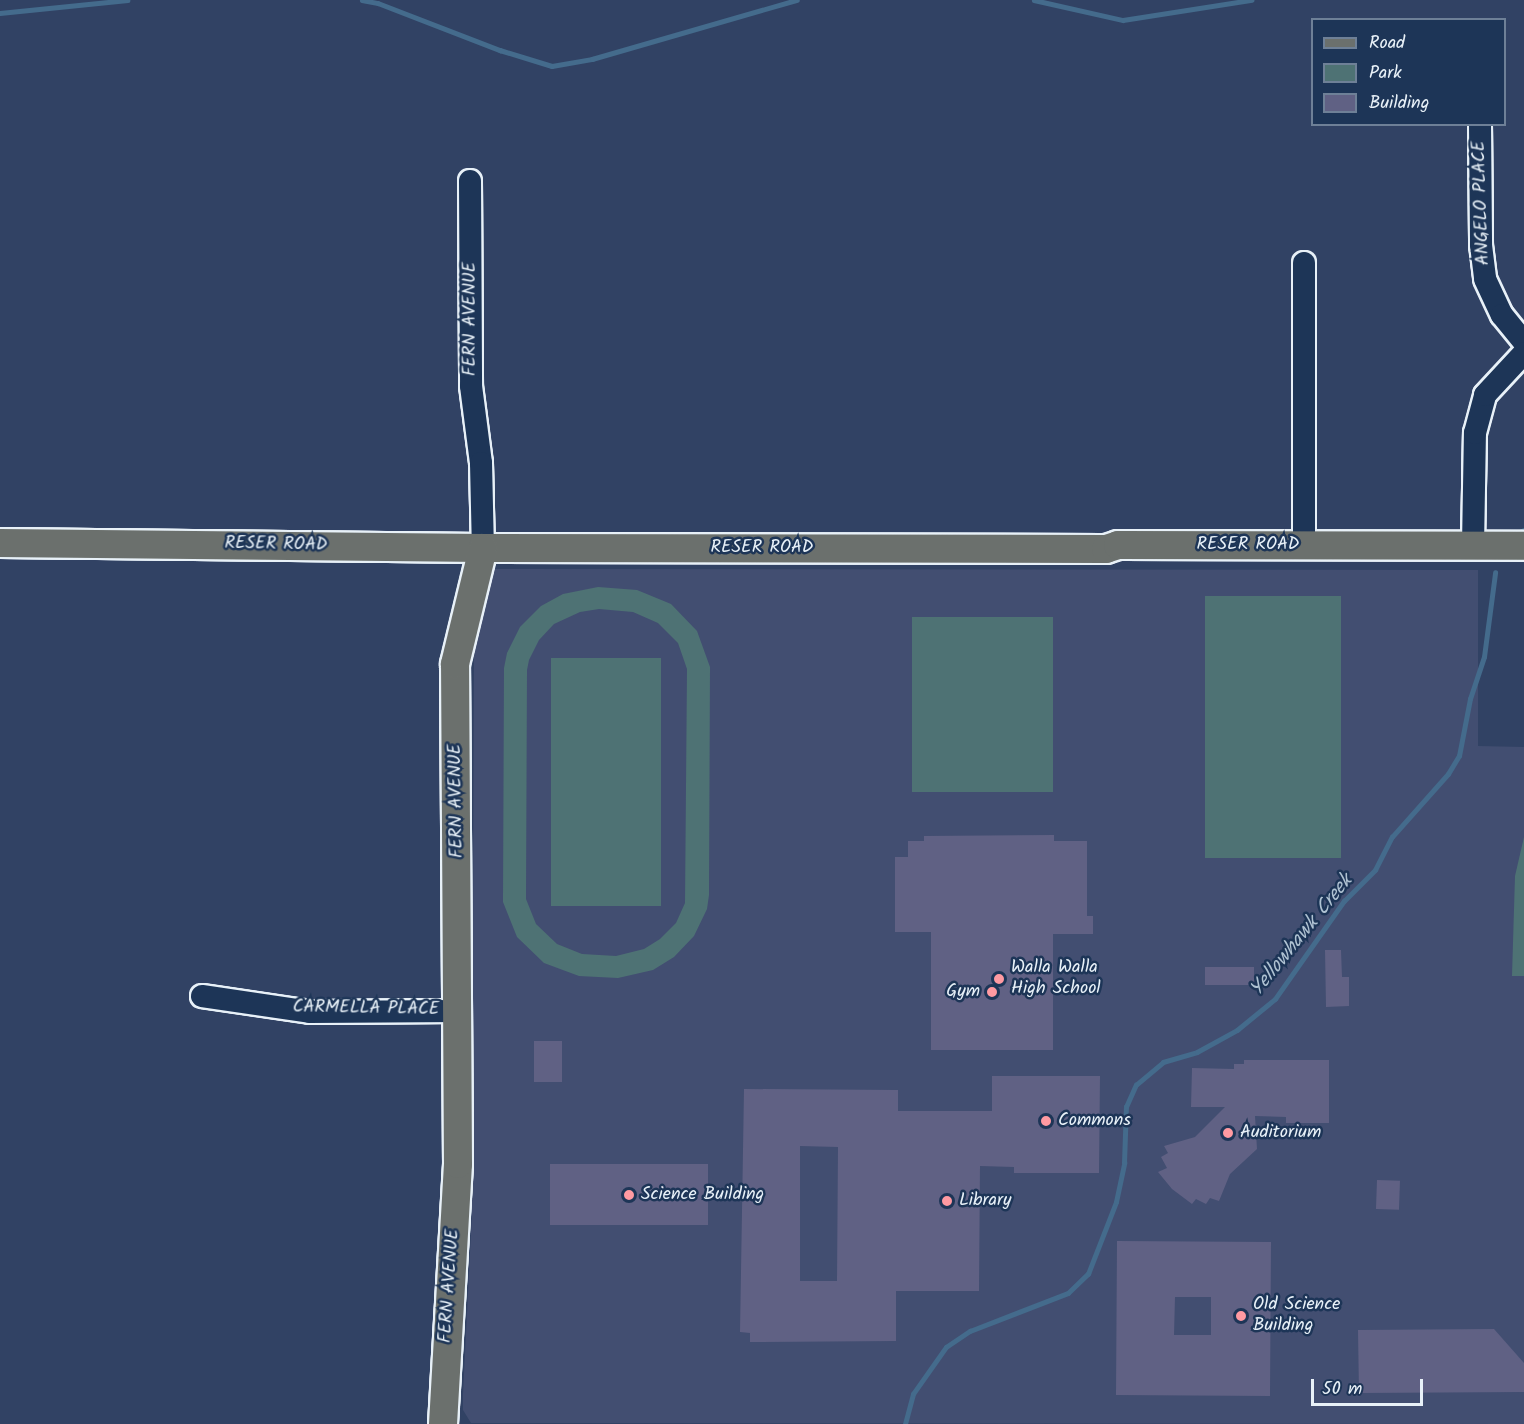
<!DOCTYPE html>
<style>
body{margin:0}
#map{position:relative;width:1524px;height:1424px;overflow:hidden;background:#314264;font-family:Kalam,sans-serif}
div>[style]{position:absolute}
.built>*{inset:0;background:#424e71}
.green>*{inset:0;background:#4e7274;transform-origin:0 0}
.stream>*{height:4.5px;margin:-2.25px;padding:0 2.25px;transform-origin:2.25px;border-radius:2.25px;background:#446b8c}
.building>*{inset:0;background:#606184;transform-origin:0 0}
.roads{filter:drop-shadow(2px 0 #e8f1f8) drop-shadow(-2px 0 #e8f1f8) drop-shadow(0 2px #e8f1f8) drop-shadow(0 -2px #e8f1f8)}
.minor>*{height:22px;margin:-11px;padding:0 11px;transform-origin:11px;border-radius:11px;background:#1d3557}
.major>*{height:28px;margin:-14px;padding:0 14px;transform-origin:14px;border-radius:14px;background:#6b706d}
.dots>*{width:16px;height:16px;translate:-50% -50%;box-sizing:border-box;border:3px solid #1d3557;border-radius:50%}
span{translate:-50% -50%;white-space:nowrap;text-align:center;line-height:1.15;-webkit-text-stroke:5px #1d3557;paint-order:stroke}
.street-label{font-size:18px;color:#e8f1f8}
.poi-label{font-size:18px;color:#e8f1f8}
.left{translate:0 -50%;text-align:left}
.right{translate:-100% -50%;text-align:right}
.water-label{font-size:20px;color:#afc2d2;font-style:italic}
.legend{position:absolute;left:1311px;top:18px;width:195px;height:108px;box-sizing:border-box;background:#1d3557;border:2px solid #6e8097;margin:0;padding:8px 10px;list-style:none;font-size:18px;color:#e8f1f8}
.legend li{display:flex;align-items:center;gap:12px;height:30px}
.legend b{width:30px;border:2px solid #6e8097}
.scale{position:absolute;left:1311px;top:1379px;width:112px;height:27px;box-sizing:border-box;border:3px solid #e8f1f8;border-top:0;padding-left:8px;font-size:18px;line-height:21px;white-space:nowrap;color:#e8f1f8;-webkit-text-stroke:4px #1d3557;paint-order:stroke}
</style>
<div id="map">
<div class="built">
<div style="clip-path:polygon(492px 569px,1478px 570px,1478px 746px,1524px 747px,1524px 1424px,471px 1423px,463px 1410px,463px 1394px,472px 1212px,474px 647px)"></div>
</div>
<div class="green">
<div style="clip-path:polygon(evenodd,598px 587px,637px 590px,671px 604px,697px 631px,710px 667px,709px 895px,707px 909px,694px 936px,674px 957px,653px 970px,618px 978px,579px 976px,544px 963px,517px 937px,503px 902px,504px 668px,507px 653px,520px 627px,541px 606px,563px 594px,598px 587px,599px 609px,633px 612px,658px 623px,678px 643px,687px 669px,685px 903px,676px 923px,660px 939px,644px 949px,616px 956px,582px 954px,557px 944px,536px 924px,526px 899px,527px 670px,529px 660px,539px 640px,554px 624px,580px 612px,599px 609px)"></div>
<div style="left:1205px;top:596px;width:136px;height:262px"></div>
<div style="left:1053px;top:617px;width:175px;height:141px;rotate:90deg"></div>
<div style="left:551px;top:658px;width:110px;height:248px"></div>
<div style="clip-path:polygon(1524px 837px,1524px 976px,1512px 976px,1515px 876px)"></div>
</div>
<div class="stream">
<div style="left:362px;top:0;width:16px;rotate:11deg"></div>
<div style="left:378px;top:3px;width:131px;rotate:21.1deg"></div>
<div style="left:500px;top:50px;width:54px;rotate:17.1deg"></div>
<div style="left:552px;top:66px;width:41px;rotate:-9.9deg"></div>
<div style="left:592px;top:59px;width:213px;rotate:-16.1deg"></div>
<div style="left:1034px;top:0;width:91px;rotate:12.7deg"></div>
<div style="left:1123px;top:20px;width:130px;rotate:-8.9deg"></div>
<div style="left:0;top:13px;width:128px;rotate:-5.8deg"></div>
<div style="left:1522px;top:531px;width:2px;rotate:-27deg"></div>
<div style="left:905px;top:1424px;width:31px;rotate:-75deg"></div>
<div style="left:913px;top:1394px;width:57px;rotate:-54.9deg"></div>
<div style="left:946px;top:1347px;width:29px;rotate:-34deg"></div>
<div style="left:970px;top:1331px;width:105px;rotate:-21.2deg"></div>
<div style="left:1068px;top:1293px;width:28px;rotate:-44deg"></div>
<div style="left:1088px;top:1274px;width:77px;rotate:-68.7deg"></div>
<div style="left:1116px;top:1202px;width:40px;rotate:-78deg"></div>
<div style="left:1124px;top:1163px;width:56px;rotate:-88deg"></div>
<div style="left:1126px;top:1107px;width:24px;rotate:-66deg"></div>
<div style="left:1136px;top:1085px;width:35px;rotate:-40deg"></div>
<div style="left:1163px;top:1062px;width:35px;rotate:-16deg"></div>
<div style="left:1197px;top:1052px;width:46px;rotate:-28.8deg"></div>
<div style="left:1237px;top:1030px;width:49px;rotate:-39.2deg"></div>
<div style="left:1275px;top:999px;width:120px;rotate:-54.9deg"></div>
<div style="left:1344px;top:901px;width:44px;rotate:-45deg"></div>
<div style="left:1375px;top:870px;width:37px;rotate:-63deg"></div>
<div style="left:1392px;top:837px;width:84px;rotate:-48.4deg"></div>
<div style="left:1448px;top:774px;width:21px;rotate:-59deg"></div>
<div style="left:1459px;top:756px;width:58px;rotate:-79.1deg"></div>
<div style="left:1470px;top:699px;width:44px;rotate:-71.6deg"></div>
<div style="left:1484px;top:657px;width:85px;rotate:-82.5deg"></div>
</div>
<div class="building">
<div style="clip-path:polygon(1054px 835px,1054px 841px,1087px 841px,1087px 916px,1093px 916px,1093px 934px,1053px 934px,1053px 1050px,931px 1050px,931px 932px,895px 932px,895px 857px,908px 857px,908px 841px,924px 841px,924px 836px)"></div>
<div style="clip-path:polygon(1325px 950px,1341px 950px,1342px 977px,1349px 977px,1349px 1006px,1326px 1007px)"></div>
<div style="left:1205px;top:967px;width:49px;height:18px"></div>
<div style="left:534px;top:1041px;width:28px;height:41px"></div>
<div style="clip-path:polygon(1244px 1060px,1329px 1060px,1329px 1123px,1286px 1123px,1286px 1117px,1255px 1116px,1257px 1149px,1230px 1174px,1219px 1201px,1210px 1198px,1206px 1204px,1196px 1199px,1192px 1204px,1172px 1189px,1158px 1172px,1167px 1168px,1161px 1157px,1168px 1153px,1164px 1146px,1195px 1137px,1225px 1107px,1191px 1107px,1192px 1068px,1234px 1069px,1234px 1064px,1244px 1064px)"></div>
<div style="clip-path:polygon(evenodd,992px 1076px,1100px 1076px,1099px 1173px,1014px 1173px,1014px 1167px,980px 1166px,979px 1291px,896px 1291px,896px 1341px,750px 1342px,750px 1333px,740px 1332px,744px 1089px,898px 1090px,898px 1111px,992px 1111px,992px 1076px,800px 1146px,838px 1147px,837px 1281px,800px 1281px,800px 1146px)"></div>
<div style="left:550px;top:1164px;width:158px;height:61px"></div>
<div style="left:1377px;top:1180px;width:23px;height:29px;rotate:2deg"></div>
<div style="clip-path:polygon(evenodd,1117px 1241px,1271px 1242px,1270px 1396px,1116px 1395px,1117px 1241px,1175px 1297px,1211px 1297px,1211px 1335px,1174px 1335px,1175px 1297px)"></div>
<div style="clip-path:polygon(1494px 1329px,1524px 1363px,1524px 1392px,1359px 1393px,1358px 1330px)"></div>
</div>
<div class="roads">
<div class="minor">
<div style="left:1480px;top:124px;width:121px;rotate:89.5deg"></div>
<div style="left:1481px;top:245px;width:34px;rotate:83deg"></div>
<div style="left:1485px;top:279px;width:40px;rotate:65deg"></div>
<div style="left:1502px;top:315px;width:35px;rotate:51deg"></div>
<div style="left:470px;top:181px;width:205px;rotate:89.7deg"></div>
<div style="left:471px;top:386px;width:78px;rotate:82.6deg"></div>
<div style="left:481px;top:463px;width:85px;rotate:88.7deg"></div>
<div style="left:1304px;top:263px;width:282px;rotate:90deg"></div>
<div style="left:1473px;top:545px;width:112px;rotate:-89deg"></div>
<div style="left:1475px;top:433px;width:39px;rotate:-75deg"></div>
<div style="left:1485px;top:395px;width:57px;rotate:-47.1deg"></div>
<div style="left:202px;top:996px;width:109px;rotate:8.4deg"></div>
<div style="left:310px;top:1012px;width:149px;rotate:-0.4deg"></div>
</div>
<div class="major">
<div style="left:0;top:543px;width:483px;rotate:0.6deg"></div>
<div style="left:483px;top:548px;width:623px;rotate:0.09deg"></div>
<div style="left:1106px;top:549px;width:13px;rotate:-18deg"></div>
<div style="left:1118px;top:545px;width:406px;rotate:0.1deg"></div>
<div style="left:443px;top:1424px;width:260px;rotate:-86.7deg"></div>
<div style="left:458px;top:1164px;width:500px;rotate:-90.34deg"></div>
<div style="left:455px;top:664px;width:119px;rotate:-76.4deg"></div>
</div>
</div>
<div class="dots">
<div style="left:999px;top:979px;background:#ff9aa2"></div>
<div style="left:992px;top:992px;background:#ff9aa2"></div>
<div style="left:1046px;top:1121px;background:#ff9aa2"></div>
<div style="left:1228px;top:1133px;background:#ff9aa2"></div>
<div style="left:629px;top:1195px;background:#ff9aa2"></div>
<div style="left:947px;top:1201px;background:#ff9aa2"></div>
<div style="left:1241px;top:1316px;background:#ff9aa2"></div>
</div>
<div class="street-label">
<span style="left:1482px;top:203px;rotate:-92deg">ANGELO PLACE</span>
<span style="left:471px;top:319px;rotate:-90deg">FERN AVENUE</span>
<span style="left:276px;top:545px;rotate:1deg">RESER ROAD</span>
<span style="left:1248px;top:545px">RESER ROAD</span>
<span style="left:762px;top:548px">RESER ROAD</span>
<span style="left:457px;top:801px;rotate:-91deg">FERN AVENUE</span>
<span style="left:366px;top:1009px;rotate:1deg">CARMELLA PLACE</span>
<span style="left:450px;top:1286px;rotate:-86deg">FERN AVENUE</span>
</div>
<div class="poi-label">
<span class="left" style="left:1011px;top:979px">Walla Walla<br>High School</span>
<span class="right" style="left:980px;top:992px">Gym</span>
<span class="left" style="left:1058px;top:1121px">Commons</span>
<span class="left" style="left:1240px;top:1133px">Auditorium</span>
<span class="left" style="left:641px;top:1195px">Science Building</span>
<span class="left" style="left:959px;top:1201px">Library</span>
<span class="left" style="left:1253px;top:1316px">Old Science<br>Building</span>
</div>
<div class="water-label">
<span style="left:1302px;top:936px;rotate:-51deg">Yellowhawk Creek</span>
</div>
<ul class="legend">
<li><b style="height:8px;background:#6b706d"></b>Road</li>
<li><b style="height:16px;background:#4e7274"></b>Park</li>
<li><b style="height:16px;background:#606184"></b>Building</li>
</ul>
<div class="scale">50 m</div>
</div>
